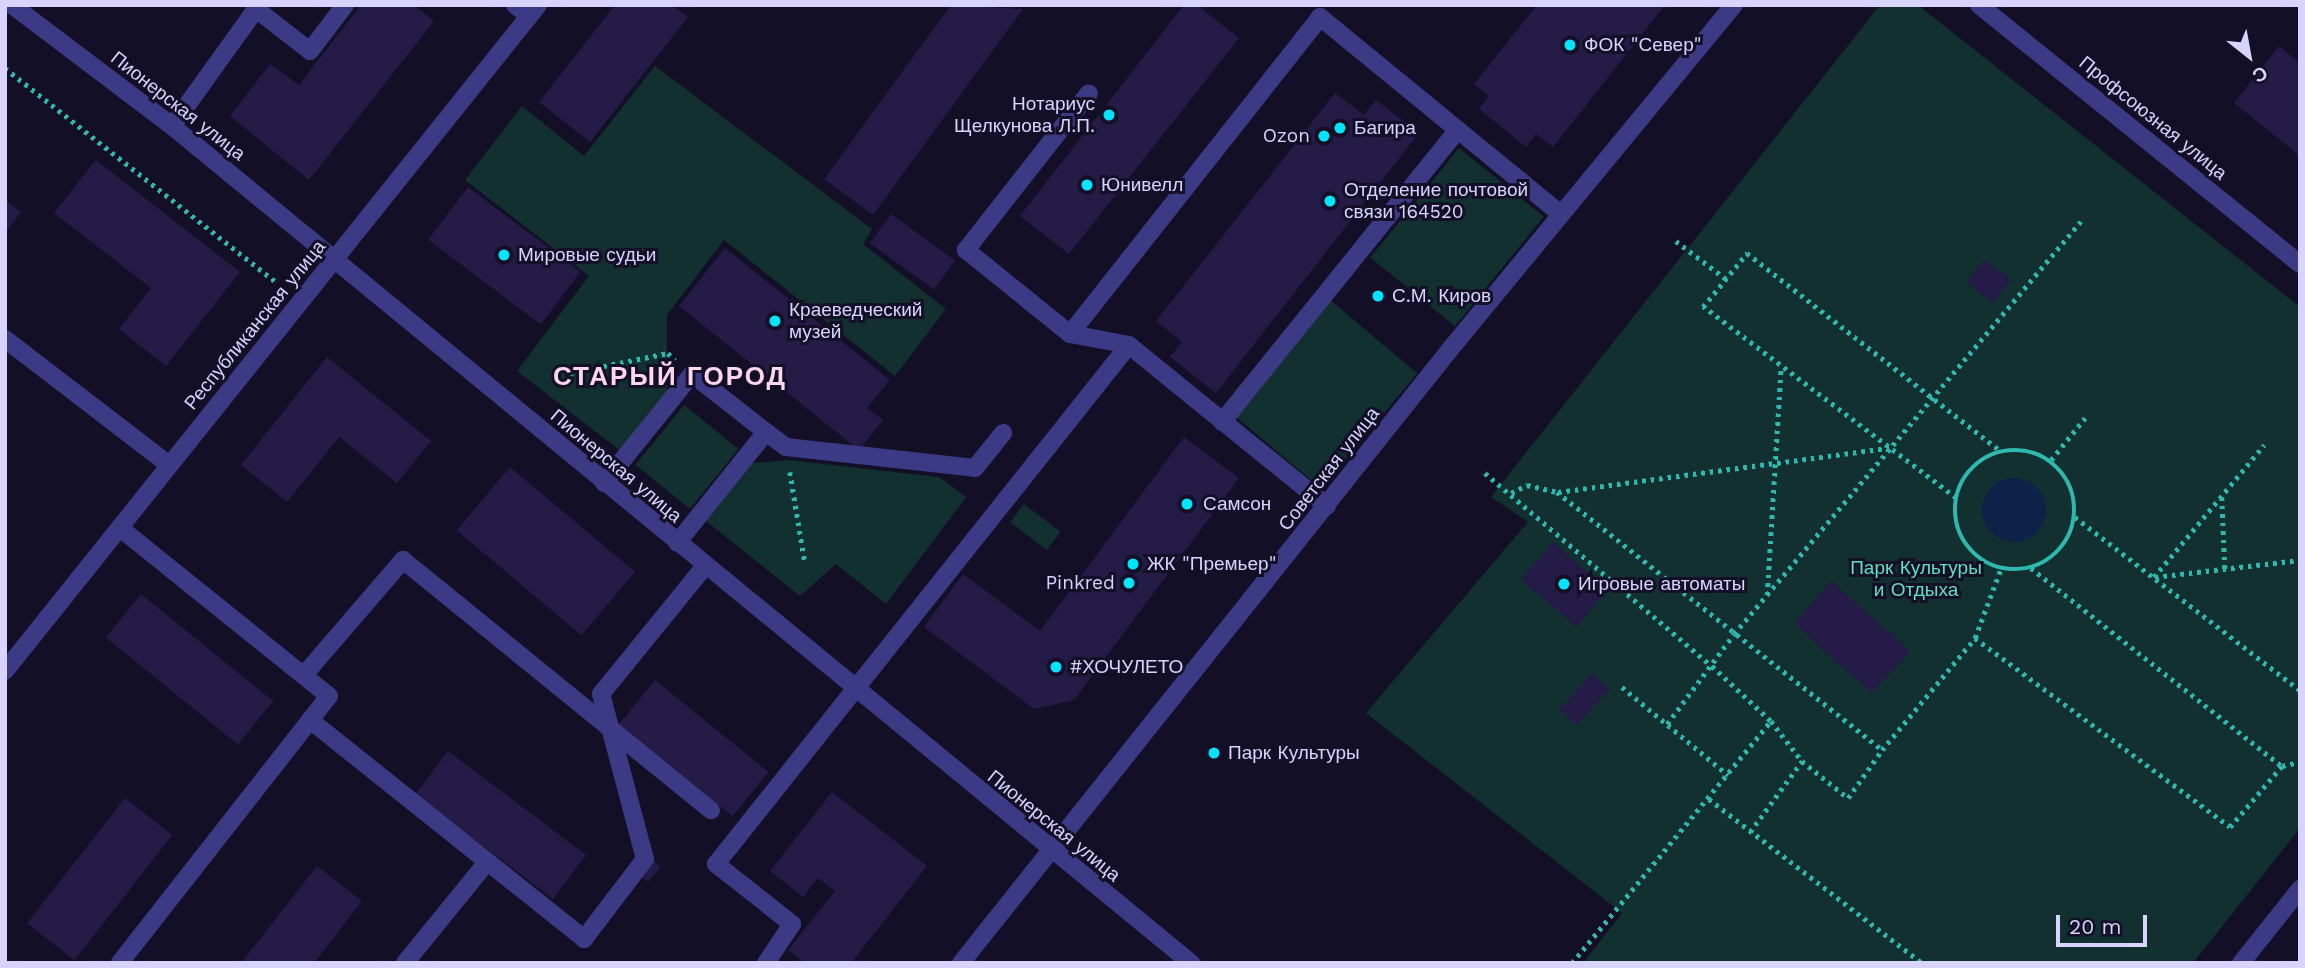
<!DOCTYPE html>
<meta charset="utf-8">
<style>
body{margin:0}
#map{position:relative;width:2305px;height:968px;overflow:hidden;background:#130f26;font-family:"Work Sans",sans-serif}
div>[style]{position:absolute}
.green>*{inset:0;background:#12302f;transform-origin:0 0}
.water>*{inset:0;background:#0c2248}
.round{border-radius:50%}
.building>*{inset:0;background:#241b47;transform-origin:0 0}
.path>*{height:4.5px;margin-top:-2.25px;transform-origin:0;background:repeating-linear-gradient(90deg,#2fb8b0 0 3.5px,transparent 0 8.5px)}
.path>.ring{margin:-2.25px;padding:0;box-sizing:content-box;background:none;border:4.5px solid #2fb8b0;border-radius:50%}
.service>*{height:18px;margin:-9px;padding:0 9px;transform-origin:9px;border-radius:9px;background:#3d3a85}
.minor>*{height:18px;margin:-9px;padding:0 9px;transform-origin:9px;border-radius:9px;background:#3d3a85}
.tertiary>*{height:18px;margin:-9px;padding:0 9px;transform-origin:9px;border-radius:9px;background:#3d3a85}
.dots>*{width:19px;height:19px;translate:-50% -50%;box-sizing:border-box;border:4px solid #130f26;border-radius:50%}
span{translate:-50% -50%;white-space:nowrap;text-align:center;line-height:1.15;-webkit-text-stroke:6px #130f26;paint-order:stroke}
.poi-label{font-size:19px;color:#d9d4ff}
.left{translate:0 -50%;text-align:left}
.right{translate:-100% -50%;text-align:right}
.street-label{font-size:19px;color:#d9d4ff}
.park-label{font-size:19px;color:#5fe0c0}
.district-label{font-size:26px;color:#ffd6f0;font-weight:700;letter-spacing:2px}
.frame{position:absolute;inset:0;border:7px solid #d9d4ff;pointer-events:none}
.north{position:absolute;left:2214px;top:21px;width:70px;height:70px;-webkit-text-stroke:5px #130f26;paint-order:stroke;rotate:149deg;font-size:19px;font-weight:700;line-height:28px;text-align:center;color:#d9d4ff}
.north::after{content:'';display:block;margin:auto;width:24px;height:32px;background:#d9d4ff;clip-path:polygon(50% 0,100% 100%,50% 72%,0 100%)}
.scale{position:absolute;left:2056px;top:915px;width:91px;height:32px;box-sizing:border-box;border:4px solid #d9d4ff;border-top:0;padding-left:9px;font-size:21px;line-height:24px;white-space:nowrap;color:#d9d4ff;-webkit-text-stroke:5px #130f26;paint-order:stroke}
</style>
<div id="map">
<div class="green">
<div style="clip-path:polygon(1880px 5px,1918px 5px,2300px 307px,2300px 828px,2193px 963px,1583px 963px,1622px 913px,1366px 713px,1528px 522px,1491px 497px)"></div>
<div style="clip-path:polygon(655px 66px,872px 229px,863px 244px,946px 309px,895px 376px,724px 240px,667px 315px,667px 393px,622px 452px,517px 371px,589px 276px,465px 180px,522px 106px,584px 156px)"></div>
<div style="left:1459px;top:148px;width:109px;height:141px;rotate:39deg"></div>
<div style="left:1330px;top:300px;width:114px;height:150px;rotate:40deg"></div>
<div style="left:684px;top:405px;width:70px;height:77px;rotate:39deg"></div>
<div style="clip-path:polygon(788px 460px,939px 477px,966px 497px,886px 604px,836px 564px,800px 596px,706px 521px,752px 463px)"></div>
<div style="left:1024px;top:504px;width:46px;height:23px;rotate:37deg"></div>
</div>
<div class="water">
<div class="round" style="left:1982px;top:478px;width:64px;height:64px"></div>
</div>
<div class="building">
<div style="clip-path:polygon(361px 5px,414px 5px,434px 21px,309px 180px,230px 116px,270px 64px,299px 85px)"></div>
<div style="clip-path:polygon(615px 5px,672px 5px,688px 17px,590px 142px,539px 102px)"></div>
<div style="clip-path:polygon(951px 5px,1023px 9px,873px 215px,824px 179px)"></div>
<div style="clip-path:polygon(1184px 5px,1197px 5px,1239px 38px,1069px 254px,1020px 216px)"></div>
<div style="clip-path:polygon(1537px 5px,1665px 5px,1553px 147px,1536px 134px,1526px 147px,1479px 109px,1489px 96px,1474px 84px)"></div>
<div style="clip-path:polygon(2279px 46px,2300px 63px,2300px 156px,2234px 103px)"></div>
<div style="clip-path:polygon(1335px 93px,1364px 115px,1376px 100px,1419px 133px,1216px 393px,1170px 357px,1182px 342px,1156px 321px)"></div>
<div style="clip-path:polygon(96px 160px,240px 272px,166px 366px,119px 329px,151px 288px,54px 213px)"></div>
<div style="left:468px;top:187px;width:141px;height:66px;rotate:37deg"></div>
<div style="clip-path:polygon(5px 200px,21px 212px,5px 233px)"></div>
<div style="left:891px;top:214px;width:79px;height:36px;rotate:36deg"></div>
<div style="clip-path:polygon(725px 248px,890px 380px,867px 408px,883px 420px,859px 450px,679px 306px)"></div>
<div style="left:1985px;top:259px;width:34px;height:29px;rotate:40deg"></div>
<div style="clip-path:polygon(327px 357px,431px 441px,397px 483px,339px 437px,287px 502px,241px 465px)"></div>
<div style="clip-path:polygon(1184px 437px,1239px 478px,1074px 700px,1034px 709px,924px 627px,963px 574px,1040px 631px)"></div>
<div style="left:510px;top:467px;width:163px;height:83px;rotate:40deg"></div>
<div style="left:1553px;top:542px;width:73px;height:49px;rotate:41deg"></div>
<div style="left:1832px;top:581px;width:105px;height:57px;rotate:42deg"></div>
<div style="left:141px;top:594px;width:170px;height:56px;rotate:39deg"></div>
<div style="left:1592px;top:673px;width:24px;height:49px;rotate:42deg"></div>
<div style="left:655px;top:680px;width:146px;height:57px;rotate:39deg"></div>
<div style="left:448px;top:751px;width:173px;height:55px;rotate:37deg"></div>
<div style="clip-path:polygon(832px 792px,927px 866px,851px 963px,805px 963px,788px 950px,835px 891px,818px 878px,803px 897px,770px 871px)"></div>
<div style="left:125px;top:798px;width:60px;height:159px;rotate:38deg"></div>
<div style="left:650px;top:858px;width:14px;height:20px;rotate:39deg"></div>
<div style="clip-path:polygon(317px 866px,362px 901px,314px 963px,241px 963px)"></div>
</div>
<div class="path">
<div style="left:5px;top:68px;width:344px;rotate:38.3deg"></div>
<div style="left:1676px;top:241px;width:63px;rotate:37.2deg"></div>
<div style="left:570px;top:373px;width:100px;rotate:-11.5deg"></div>
<div style="left:668px;top:353px;width:10px;rotate:45deg"></div>
<div class="ring" style="left:1955px;top:450px;width:115.5px;height:115.5px"></div>
<div style="left:2051px;top:460px;width:54px;rotate:-51deg"></div>
<div style="left:790px;top:472px;width:92px;rotate:80.6deg"></div>
<div style="left:1485px;top:473px;width:298px;rotate:40.4deg"></div>
<div style="left:1712px;top:666px;width:81px;rotate:43deg"></div>
<div style="left:1771px;top:721px;width:51px;rotate:52.2deg"></div>
<div style="left:1802px;top:761px;width:59px;rotate:38.8deg"></div>
<div style="left:1848px;top:798px;width:59px;rotate:-54.7deg"></div>
<div style="left:1558px;top:492px;width:334px;rotate:-7.6deg"></div>
<div style="left:1511px;top:493px;width:18px;rotate:-27deg"></div>
<div style="left:1527px;top:485px;width:31px;rotate:13deg"></div>
<div style="left:1557px;top:492px;width:415px;rotate:38.4deg"></div>
<div style="left:1882px;top:750px;width:146px;rotate:-50.3deg"></div>
<div style="left:1975px;top:638px;width:75px;rotate:-69.6deg"></div>
<div style="left:2222px;top:497px;width:72px;rotate:87.6deg"></div>
<div style="left:1956px;top:498px;width:317px;rotate:-142.9deg"></div>
<div style="left:1703px;top:307px;width:70px;rotate:-50.8deg"></div>
<div style="left:1747px;top:253px;width:321px;rotate:38deg"></div>
<div style="left:2075px;top:517px;width:284px;rotate:37.6deg"></div>
<div style="left:2031px;top:568px;width:320px;rotate:38.3deg"></div>
<div style="left:2282px;top:766px;width:18px;rotate:-13deg"></div>
<div style="left:2154px;top:577px;width:172px;rotate:-50.2deg"></div>
<div style="left:2155px;top:577px;width:146px;rotate:-6.7deg"></div>
<div style="left:1767px;top:595px;width:228px;rotate:-86.5deg"></div>
<div style="left:1975px;top:638px;width:317px;rotate:36.5deg"></div>
<div style="left:2230px;top:827px;width:80px;rotate:-49.6deg"></div>
<div style="left:1622px;top:687px;width:138px;rotate:39.7deg"></div>
<div style="left:1667px;top:724px;width:112px;rotate:-53.3deg"></div>
<div style="left:1734px;top:634px;width:539px;rotate:-49.96deg"></div>
<div style="left:1709px;top:799px;width:269px;rotate:37.6deg"></div>
<div style="left:1750px;top:832px;width:88px;rotate:-53.8deg"></div>
<div style="left:1572px;top:963px;width:313px;rotate:-50.6deg"></div>
</div>
<div class="service">
<div style="left:515px;top:5px;width:18px;rotate:38deg"></div>
<div style="left:172px;top:126px;width:144px;rotate:-54.3deg"></div>
<div style="left:256px;top:9px;width:68px;rotate:37.9deg"></div>
<div style="left:310px;top:51px;width:58px;rotate:-52.7deg"></div>
<div style="left:1070px;top:334px;width:134px;rotate:-141.1deg"></div>
<div style="left:966px;top:250px;width:199px;rotate:-51.9deg"></div>
<div style="left:5px;top:339px;width:207px;rotate:37.5deg"></div>
<div style="left:1222px;top:422px;width:375px;rotate:-51.1deg"></div>
<div style="left:766px;top:432px;width:25px;rotate:37deg"></div>
<div style="left:786px;top:447px;width:190px;rotate:6.3deg"></div>
<div style="left:975px;top:468px;width:45px;rotate:-51.3deg"></div>
<div style="left:604px;top:483px;width:140px;rotate:-51.1deg"></div>
<div style="left:692px;top:374px;width:94px;rotate:38.1deg"></div>
<div style="left:766px;top:432px;width:142px;rotate:128.7deg"></div>
<div style="left:1327px;top:506px;width:255px;rotate:-140.9deg"></div>
<div style="left:1129px;top:345px;width:60px;rotate:-169.4deg"></div>
<div style="left:1070px;top:334px;width:404px;rotate:-51.7deg"></div>
<div style="left:1320px;top:17px;width:311px;rotate:39.3deg"></div>
<div style="left:120px;top:528px;width:268px;rotate:38.8deg"></div>
<div style="left:329px;top:696px;width:339px;rotate:128.1deg"></div>
<div style="left:304px;top:675px;width:152px;rotate:-49.3deg"></div>
<div style="left:403px;top:560px;width:397px;rotate:39.1deg"></div>
<div style="left:310px;top:720px;width:351px;rotate:38.6deg"></div>
<div style="left:584px;top:939px;width:101px;rotate:-52.7deg"></div>
<div style="left:645px;top:859px;width:171px;rotate:-104.9deg"></div>
<div style="left:601px;top:694px;width:165px;rotate:-50.9deg"></div>
<div style="left:405px;top:963px;width:130px;rotate:-50.9deg"></div>
<div style="left:766px;top:963px;width:47px;rotate:-56.3deg"></div>
<div style="left:792px;top:924px;width:97px;rotate:-141.7deg"></div>
<div style="left:716px;top:864px;width:663px;rotate:-51.49deg"></div>
</div>
<div class="minor">
<div style="left:12px;top:5px;width:201px;rotate:37.1deg"></div>
<div style="left:172px;top:126px;width:1319px;rotate:39.4deg"></div>
<div style="left:1979px;top:5px;width:412px;rotate:38.9deg"></div>
<div style="left:5px;top:671px;width:853px;rotate:-51.33deg"></div>
<div style="left:2241px;top:963px;width:95px;rotate:-51.4deg"></div>
</div>
<div class="tertiary">
<div style="left:961px;top:963px;width:780px;rotate:-51.45deg"></div>
<div style="left:1447px;top:353px;width:451px;rotate:-50.5deg"></div>
</div>
<div class="dots">
<div style="left:1570px;top:45px;background:#00e5ff"></div>
<div style="left:1109px;top:115px;background:#00e5ff"></div>
<div style="left:1340px;top:128px;background:#00e5ff"></div>
<div style="left:1324px;top:136px;background:#00e5ff"></div>
<div style="left:1087px;top:185px;background:#00e5ff"></div>
<div style="left:1330px;top:201px;background:#00e5ff"></div>
<div style="left:504px;top:255px;background:#00e5ff"></div>
<div style="left:1378px;top:296px;background:#00e5ff"></div>
<div style="left:775px;top:321px;background:#00e5ff"></div>
<div style="left:1187px;top:504px;background:#00e5ff"></div>
<div style="left:1133px;top:564px;background:#00e5ff"></div>
<div style="left:1129px;top:583px;background:#00e5ff"></div>
<div style="left:1564px;top:584px;background:#00e5ff"></div>
<div style="left:1056px;top:667px;background:#00e5ff"></div>
<div style="left:1214px;top:753px;background:#00e5ff"></div>
</div>
<div class="poi-label">
<span class="left" style="left:1584px;top:45px">ФОК "Север"</span>
<span class="right" style="left:1095px;top:115px">Нотариус<br>Щелкунова Л.П.</span>
<span class="left" style="left:1354px;top:128px">Багира</span>
<span class="right" style="left:1310px;top:136px">Ozon</span>
<span class="left" style="left:1101px;top:185px">Юнивелл</span>
<span class="left" style="left:1344px;top:201px">Отделение почтовой<br>связи 164520</span>
<span class="left" style="left:518px;top:255px">Мировые судьи</span>
<span class="left" style="left:1392px;top:296px">С.М. Киров</span>
<span class="left" style="left:789px;top:321px">Краеведческий<br>музей</span>
<span class="left" style="left:1203px;top:504px">Самсон</span>
<span class="left" style="left:1147px;top:564px">ЖК "Премьер"</span>
<span class="right" style="left:1115px;top:583px">Pinkred</span>
<span class="left" style="left:1578px;top:584px">Игровые автоматы</span>
<span class="left" style="left:1070px;top:667px">#ХОЧУЛЕТО</span>
<span class="left" style="left:1228px;top:753px">Парк Культуры</span>
</div>
<div class="street-label">
<span style="left:178px;top:106px;rotate:38deg">Пионерская улица</span>
<span style="left:2153px;top:118px;rotate:39deg">Профсоюзная улица</span>
<span style="left:255px;top:325px;rotate:-51deg">Республиканская улица</span>
<span style="left:616px;top:466px;rotate:40deg">Пионерская улица</span>
<span style="left:1329px;top:469px;rotate:-52deg">Советская улица</span>
<span style="left:1054px;top:826px;rotate:39deg">Пионерская улица</span>
</div>
<div class="park-label">
<span style="left:1916px;top:579px">Парк Культуры<br>и Отдыха</span>
</div>
<div class="district-label">
<span style="left:670px;top:377px">СТАРЫЙ ГОРОД</span>
</div>
<div class="frame"></div>
<div class="north">С</div>
<div class="scale">20 m</div>
</div>
